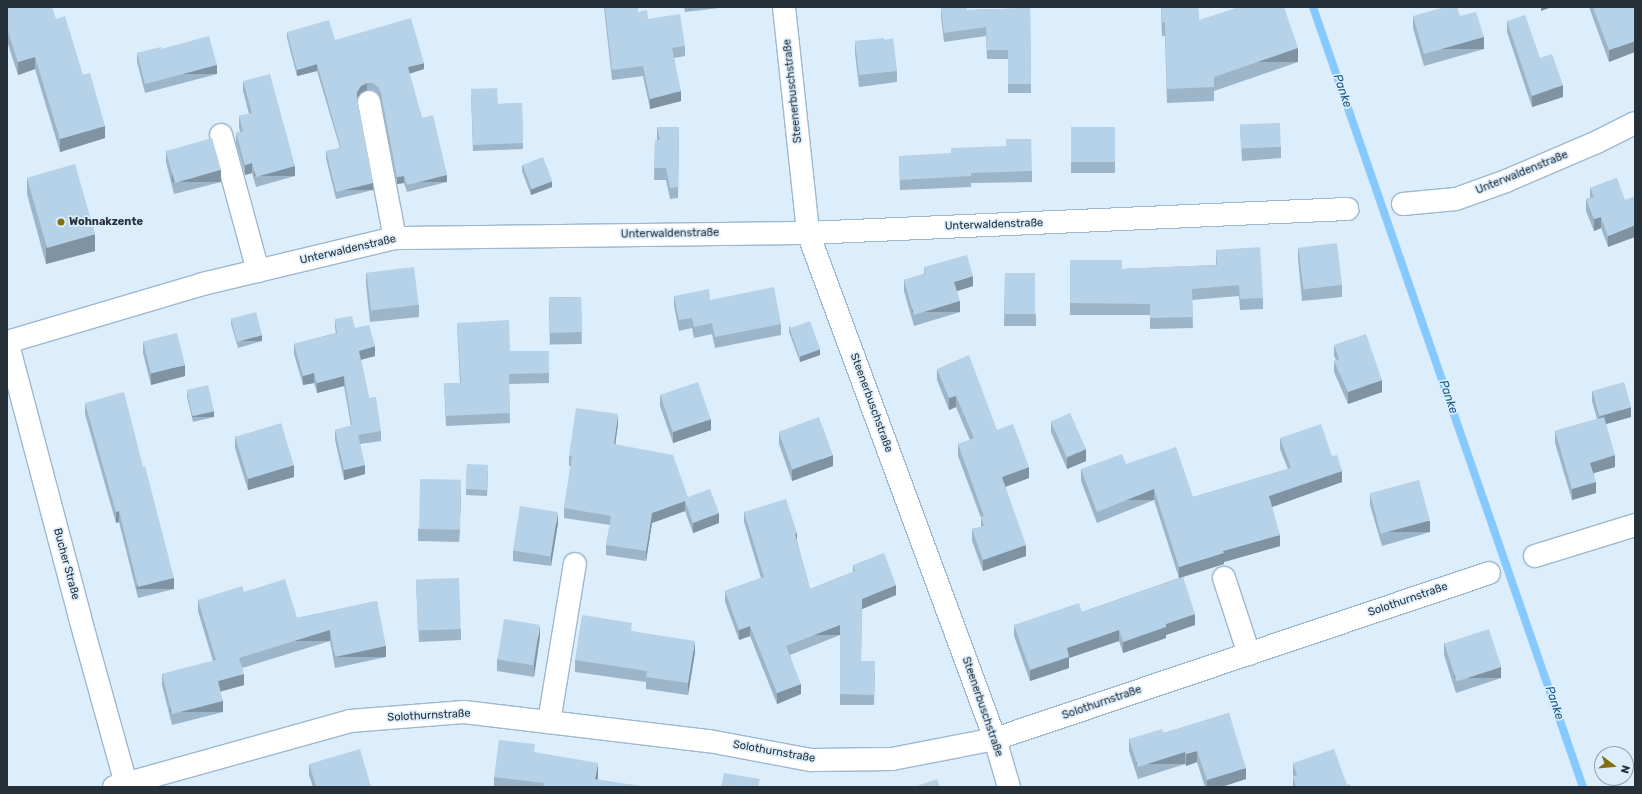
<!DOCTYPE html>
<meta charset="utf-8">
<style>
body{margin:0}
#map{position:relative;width:1642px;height:794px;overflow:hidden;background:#dcedfb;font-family:Rubik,sans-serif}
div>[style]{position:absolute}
.stream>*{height:8px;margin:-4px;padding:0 4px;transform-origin:4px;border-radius:4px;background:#85c9fe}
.roads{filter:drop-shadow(1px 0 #9db8cf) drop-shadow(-1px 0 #9db8cf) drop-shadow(0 1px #9db8cf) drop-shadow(0 -1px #9db8cf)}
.minor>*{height:22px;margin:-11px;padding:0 11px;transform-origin:11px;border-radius:11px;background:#fff}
.major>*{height:22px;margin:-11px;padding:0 11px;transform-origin:11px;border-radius:11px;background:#fff}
.wall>*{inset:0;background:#9db5c8;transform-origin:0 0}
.shaded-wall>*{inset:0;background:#7f93a3;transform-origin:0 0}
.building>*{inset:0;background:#b6d2e9;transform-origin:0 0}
.dots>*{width:11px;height:11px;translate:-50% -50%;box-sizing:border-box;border:2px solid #dcedfb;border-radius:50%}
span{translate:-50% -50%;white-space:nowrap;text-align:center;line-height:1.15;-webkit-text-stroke:3.5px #dcedfb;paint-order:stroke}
.street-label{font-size:11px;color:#253039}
.poi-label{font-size:11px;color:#253039;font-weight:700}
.left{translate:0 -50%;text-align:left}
.water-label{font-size:12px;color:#175883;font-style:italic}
.frame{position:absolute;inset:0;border:8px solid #253039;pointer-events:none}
.north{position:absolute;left:1594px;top:746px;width:40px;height:40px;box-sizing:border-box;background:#dcedfb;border:1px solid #93a1ad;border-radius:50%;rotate:106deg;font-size:11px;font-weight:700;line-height:16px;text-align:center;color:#253039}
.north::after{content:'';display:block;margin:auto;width:14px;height:18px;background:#846e0d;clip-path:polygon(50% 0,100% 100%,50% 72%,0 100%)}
</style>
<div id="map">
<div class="stream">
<div style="left:1313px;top:7px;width:825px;rotate:70.91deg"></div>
</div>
<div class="roads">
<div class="minor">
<div style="left:784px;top:7px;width:227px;rotate:83.9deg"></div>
<div style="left:808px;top:233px;width:539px;rotate:69.72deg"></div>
<div style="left:995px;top:739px;width:50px;rotate:73.7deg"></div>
<div style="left:369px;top:102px;width:138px;rotate:79.2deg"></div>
<div style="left:221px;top:135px;width:141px;rotate:74.8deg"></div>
<div style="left:1403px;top:204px;width:53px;rotate:-5.4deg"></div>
<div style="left:1456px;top:199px;width:53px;rotate:-19.8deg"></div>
<div style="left:1506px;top:181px;width:99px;rotate:-23.2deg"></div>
<div style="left:1597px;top:142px;width:42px;rotate:-26.6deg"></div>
<div style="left:7px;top:342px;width:204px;rotate:-16.5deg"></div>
<div style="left:203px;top:284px;width:197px;rotate:-13.5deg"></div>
<div style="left:395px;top:238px;width:413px;rotate:-0.7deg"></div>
<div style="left:808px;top:233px;width:540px;rotate:-2.55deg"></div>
<div style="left:1535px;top:556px;width:105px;rotate:-17.2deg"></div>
<div style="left:1224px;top:578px;width:80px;rotate:71.8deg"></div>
<div style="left:549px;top:722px;width:160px;rotate:-80.7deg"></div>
<div style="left:114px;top:787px;width:245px;rotate:-15.6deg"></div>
<div style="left:350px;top:721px;width:114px;rotate:-4.5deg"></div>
<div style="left:464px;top:712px;width:247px;rotate:6.8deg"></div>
<div style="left:709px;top:741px;width:104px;rotate:10.6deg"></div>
<div style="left:811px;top:760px;width:81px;rotate:-0.7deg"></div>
<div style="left:892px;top:759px;width:105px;rotate:-11deg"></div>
<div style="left:995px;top:739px;width:521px;rotate:-18.57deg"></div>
</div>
<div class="major">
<div style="left:7px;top:341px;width:286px;rotate:75.2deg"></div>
<div style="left:80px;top:618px;width:175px;rotate:74.5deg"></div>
</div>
</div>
<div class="wall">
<div style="clip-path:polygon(7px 7px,56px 19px,83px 75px,105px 138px,60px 152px,35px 69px,18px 75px,7px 41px)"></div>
<div style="clip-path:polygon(604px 7px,638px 7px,638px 12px,685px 46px,685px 56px,674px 58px,681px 101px,650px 109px,643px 76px,612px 80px)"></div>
<div style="clip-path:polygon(684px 7px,728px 7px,685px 12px)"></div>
<div style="clip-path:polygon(1161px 7px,1198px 7px,1199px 20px,1298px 62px,1214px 91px,1214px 101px,1167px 103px,1165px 36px,1162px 36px)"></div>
<div style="clip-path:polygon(1589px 7px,1635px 7px,1609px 62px)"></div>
<div style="clip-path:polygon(941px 8px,967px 10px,1030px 8px,1031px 93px,1008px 93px,1008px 59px,987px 59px,986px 36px,944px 42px,941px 17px)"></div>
<div style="clip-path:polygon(1413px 16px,1460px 16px,1484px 49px,1424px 66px,1413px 28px)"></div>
<div style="clip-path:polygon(1507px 21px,1540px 58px,1563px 97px,1532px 107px,1507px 32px)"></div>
<div style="clip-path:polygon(287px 32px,335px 40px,424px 69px,409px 74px,422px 118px,447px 182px,407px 192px,404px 183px,397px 184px,381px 100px,378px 94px,373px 90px,367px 90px,361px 93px,357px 98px,373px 190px,336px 199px,326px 158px,326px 151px,340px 148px,317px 71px,297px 76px,287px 38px)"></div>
<div style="clip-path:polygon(884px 40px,897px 71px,897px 82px,859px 87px,855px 53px,855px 41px)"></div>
<div style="clip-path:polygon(161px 49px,217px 74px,145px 93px,137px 62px,137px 53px)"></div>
<div style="clip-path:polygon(243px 81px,295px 176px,256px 187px,252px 173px,245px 175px,236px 143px,236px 133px,240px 132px,239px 126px,239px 116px,249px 114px,243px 91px)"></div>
<div style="clip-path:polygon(471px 95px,498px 104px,522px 103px,523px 149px,473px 151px)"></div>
<div style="clip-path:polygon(1240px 124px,1281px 147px,1281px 158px,1242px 161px)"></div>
<div style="clip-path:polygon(657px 127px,679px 127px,678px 198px,670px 199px,666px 180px,654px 180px,655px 140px,657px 140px)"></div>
<div style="left:1071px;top:127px;width:44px;height:46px"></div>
<div style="clip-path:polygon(166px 150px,221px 182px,174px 194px,166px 162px)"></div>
<div style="clip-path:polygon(899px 156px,1032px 171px,1032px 182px,971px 183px,971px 187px,900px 190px)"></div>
<div style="clip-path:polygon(522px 165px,552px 187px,531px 195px,522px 171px)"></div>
<div style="clip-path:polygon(27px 177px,95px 251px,46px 264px,27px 194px)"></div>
<div style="clip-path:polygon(1617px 178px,1608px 247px,1601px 228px,1594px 231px,1586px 211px,1586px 199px,1590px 198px,1590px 188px)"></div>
<div style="clip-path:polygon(1298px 248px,1342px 285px,1342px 297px,1302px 301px,1298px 259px)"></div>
<div style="clip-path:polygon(1216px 250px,1263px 298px,1263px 309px,1240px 310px,1239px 296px,1192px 300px,1193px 328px,1150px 329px,1150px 315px,1070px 315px,1070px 260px,1122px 269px,1216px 265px)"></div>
<div style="clip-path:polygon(924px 267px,973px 286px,957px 291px,960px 312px,914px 326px,904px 291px,904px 280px,924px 274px)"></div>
<div style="clip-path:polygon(366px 273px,419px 305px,419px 317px,370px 322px,366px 284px)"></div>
<div style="clip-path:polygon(1005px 273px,1036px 315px,1036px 326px,1004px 326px)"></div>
<div style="clip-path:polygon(674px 296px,710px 300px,781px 324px,781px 335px,715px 348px,712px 334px,694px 338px,692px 328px,679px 331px,674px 306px)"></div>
<div style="left:581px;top:297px;width:47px;height:32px;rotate:89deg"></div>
<div style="clip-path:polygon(231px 318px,262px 341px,238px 348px,231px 324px)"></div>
<div style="clip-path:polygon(335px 319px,355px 328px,375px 356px,361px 360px,369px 398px,381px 431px,381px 441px,360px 444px,365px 474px,344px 480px,335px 440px,335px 430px,351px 426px,344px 386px,317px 393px,314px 383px,303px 385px,294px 354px,294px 344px,336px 333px,335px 328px)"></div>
<div style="clip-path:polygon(457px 323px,510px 351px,549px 351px,549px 383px,509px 384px,510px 423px,446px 426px,444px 383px,460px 383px)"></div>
<div style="clip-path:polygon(789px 326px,820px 355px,800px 362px,789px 332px)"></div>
<div style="clip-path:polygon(143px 342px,185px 376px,151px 385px,143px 353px)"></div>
<div style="clip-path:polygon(1334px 345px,1382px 392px,1348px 404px,1334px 372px,1334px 361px,1336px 360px,1334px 356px)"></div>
<div style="clip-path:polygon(937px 369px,997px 430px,1029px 478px,1005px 487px,1026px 556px,983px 571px,972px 541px,972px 529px,981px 527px,981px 518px,958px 456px,958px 444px,970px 440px,956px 407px,949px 410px,937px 380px)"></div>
<div style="clip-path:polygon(187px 391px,214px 417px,193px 422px,187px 397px)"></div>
<div style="clip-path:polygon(1592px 391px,1631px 417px,1606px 424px,1615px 467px,1594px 473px,1596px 493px,1572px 500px,1555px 443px,1555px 431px,1597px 419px,1592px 401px)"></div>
<div style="clip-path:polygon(660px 395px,711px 430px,673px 443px,660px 406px)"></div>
<div style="clip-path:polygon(85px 403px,174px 589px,138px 598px,119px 522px,116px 523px,85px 414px)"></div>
<div style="clip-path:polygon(1051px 421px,1086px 461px,1067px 469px,1051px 432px)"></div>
<div style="clip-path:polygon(618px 424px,615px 444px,688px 497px,719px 523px,693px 533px,685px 511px,652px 523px,646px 561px,606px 555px,606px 545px,610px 525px,564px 518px,564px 508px,571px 466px,569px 466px,569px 456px)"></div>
<div style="clip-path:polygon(779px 433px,833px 466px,792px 481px,779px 444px)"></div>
<div style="clip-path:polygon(235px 436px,294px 477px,248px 490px,235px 448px)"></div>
<div style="clip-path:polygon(1280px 438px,1332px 456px,1342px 482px,1272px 507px,1280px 546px,1224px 562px,1224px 564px,1183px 577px,1195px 625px,1166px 635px,1166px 638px,1123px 653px,1119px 641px,1069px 658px,1069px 668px,1030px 681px,1014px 636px,1014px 625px,1082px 612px,1179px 578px,1154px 500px,1097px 523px,1081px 481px,1081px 469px,1126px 464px,1193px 497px,1288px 469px,1280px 449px)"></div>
<div style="clip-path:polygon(467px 464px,488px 471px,487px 496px,466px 495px)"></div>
<div style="clip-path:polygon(461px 492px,459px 542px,418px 541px,418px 529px)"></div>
<div style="clip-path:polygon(1370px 493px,1430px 532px,1382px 546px,1370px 505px)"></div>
<div style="clip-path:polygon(744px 512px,797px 541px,810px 589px,853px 572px,853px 565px,896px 595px,862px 609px,861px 661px,875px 672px,874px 705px,840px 705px,840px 635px,790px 655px,801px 694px,777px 704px,750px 636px,739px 640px,725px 602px,725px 591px,761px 578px,744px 522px)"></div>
<div style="clip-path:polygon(558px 523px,551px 566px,513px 561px,513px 550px)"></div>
<div style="clip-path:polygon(416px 580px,461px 629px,461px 640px,419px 642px)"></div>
<div style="clip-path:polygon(244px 592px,297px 618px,377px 601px,386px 657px,335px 668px,330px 641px,242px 668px,244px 685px,220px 692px,223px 712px,172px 725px,162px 685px,162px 674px,213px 661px,198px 611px,198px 600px)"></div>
<div style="clip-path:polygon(632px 631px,695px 652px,688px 695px,646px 689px,646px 682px,575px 672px,575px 660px)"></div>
<div style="clip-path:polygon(540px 636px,534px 677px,497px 671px,497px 659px)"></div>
<div style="clip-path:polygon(1444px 643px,1501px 678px,1456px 693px,1444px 655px)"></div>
<div style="clip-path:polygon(1229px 713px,1246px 779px,1221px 787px,1205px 787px,1197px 762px,1186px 766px,1185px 764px,1138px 779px,1129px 751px,1129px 739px,1164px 733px)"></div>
<div style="clip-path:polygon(535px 752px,598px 777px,598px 780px,646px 787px,494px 787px,494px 777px)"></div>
<div style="clip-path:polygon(1293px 763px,1347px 785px,1351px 787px,1293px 787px,1293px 777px,1294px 777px,1293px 775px)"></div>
<div style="clip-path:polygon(309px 764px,371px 787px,313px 787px,309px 775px)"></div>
</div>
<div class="shaded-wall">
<div style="clip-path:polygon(1541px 7px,1552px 7px,1541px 11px)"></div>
<div style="left:1484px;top:37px;width:12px;height:62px;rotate:90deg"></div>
<div style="clip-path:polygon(1635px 41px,1635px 52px,1609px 62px,1609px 50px)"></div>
<div style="left:1298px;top:48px;width:14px;height:89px;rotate:90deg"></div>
<div style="clip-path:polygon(35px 57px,35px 69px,18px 75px,18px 62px)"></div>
<div style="clip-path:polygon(424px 63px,424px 69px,408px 74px,408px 67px)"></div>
<div style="clip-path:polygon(317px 64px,317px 71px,297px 76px,297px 70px)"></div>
<div style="left:217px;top:65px;width:9px;height:74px;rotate:90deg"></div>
<div style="clip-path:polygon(367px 83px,367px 90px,361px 93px,357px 98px,357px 92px,361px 86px)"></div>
<div style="clip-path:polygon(1563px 85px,1563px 97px,1532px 107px,1532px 96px)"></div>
<div style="clip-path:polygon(681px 91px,681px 101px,650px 109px,650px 99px)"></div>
<div style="clip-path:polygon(105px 126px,105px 138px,60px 152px,60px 139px)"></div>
<div style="clip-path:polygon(252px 163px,252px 173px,245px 175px,245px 165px)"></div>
<div style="left:295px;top:166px;width:10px;height:41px;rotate:90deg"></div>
<div style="left:221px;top:170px;width:12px;height:49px;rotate:90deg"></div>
<div style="left:447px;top:175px;width:7px;height:41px;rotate:90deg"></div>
<div style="clip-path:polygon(404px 176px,404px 183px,397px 184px,397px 177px)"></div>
<div style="clip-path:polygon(552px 181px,552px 187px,531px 195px,531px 189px)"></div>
<div style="left:373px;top:183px;width:7px;height:38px;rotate:90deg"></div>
<div style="clip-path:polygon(1601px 217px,1601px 228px,1594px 231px,1594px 219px)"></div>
<div style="clip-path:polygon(1635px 225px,1635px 237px,1608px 247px,1608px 236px)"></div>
<div style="clip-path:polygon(95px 234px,95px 251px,46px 264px,46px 247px)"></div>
<div style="clip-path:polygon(973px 276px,973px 286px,954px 292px,954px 282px)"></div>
<div style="left:960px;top:301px;width:11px;height:48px;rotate:90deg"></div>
<div style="left:262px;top:335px;width:6px;height:25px;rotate:90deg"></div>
<div style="clip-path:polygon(375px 346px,375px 356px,359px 360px,359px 351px)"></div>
<div style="clip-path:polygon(820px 349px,820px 355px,800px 362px,800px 356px)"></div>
<div style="clip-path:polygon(185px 365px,185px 376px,151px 385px,151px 373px)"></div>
<div style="clip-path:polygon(314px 373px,314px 383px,303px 385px,303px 376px)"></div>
<div style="clip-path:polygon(344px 376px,344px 386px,317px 393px,317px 383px)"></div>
<div style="clip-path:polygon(1382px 380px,1382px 392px,1348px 404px,1348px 392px)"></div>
<div style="clip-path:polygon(956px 396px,956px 407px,949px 410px,949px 398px)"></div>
<div style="clip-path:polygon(1631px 407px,1631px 417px,1599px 426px,1599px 417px)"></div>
<div style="left:214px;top:411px;width:6px;height:22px;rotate:90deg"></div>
<div style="clip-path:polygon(618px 414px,618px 424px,614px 454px,614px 444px)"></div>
<div style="clip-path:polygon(711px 419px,711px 430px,673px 443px,673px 432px)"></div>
<div style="clip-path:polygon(1086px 449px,1086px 461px,1067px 469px,1067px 458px)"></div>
<div style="clip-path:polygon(833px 455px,833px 466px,792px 481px,792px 470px)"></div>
<div style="clip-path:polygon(1615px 455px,1615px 467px,1590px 474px,1590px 463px)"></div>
<div style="clip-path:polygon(294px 465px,294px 477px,248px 490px,248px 479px)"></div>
<div style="clip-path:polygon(365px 465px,365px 474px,344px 480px,344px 470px)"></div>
<div style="clip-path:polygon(1029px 467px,1029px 478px,1002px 488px,1002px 477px)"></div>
<div style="clip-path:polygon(1342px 471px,1342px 482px,1269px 508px,1269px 496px)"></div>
<div style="clip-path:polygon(461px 480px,461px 492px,459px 542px,459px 531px)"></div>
<div style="clip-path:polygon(1596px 482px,1596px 493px,1572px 500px,1572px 489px)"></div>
<div style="left:1154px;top:489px;width:11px;height:61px;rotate:90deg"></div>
<div style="clip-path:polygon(685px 501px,685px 511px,652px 523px,646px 561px,646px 551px,652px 513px)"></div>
<div style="clip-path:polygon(119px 511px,119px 522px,116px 523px,116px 512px)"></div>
<div style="clip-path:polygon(558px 512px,558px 523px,551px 566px,551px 555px)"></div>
<div style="clip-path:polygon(719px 513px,719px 523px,693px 533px,693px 523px)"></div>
<div style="left:1430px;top:521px;width:11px;height:50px;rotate:90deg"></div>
<div style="clip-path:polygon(797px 533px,797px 544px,795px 534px)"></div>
<div style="clip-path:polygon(1280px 535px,1280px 546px,1224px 562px,1224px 564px,1179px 578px,1179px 567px,1223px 551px)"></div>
<div style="clip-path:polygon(1026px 545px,1026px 556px,983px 571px,983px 560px)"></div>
<div style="left:174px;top:578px;width:11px;height:37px;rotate:90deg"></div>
<div style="clip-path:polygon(896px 585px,896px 595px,862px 609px,862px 599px)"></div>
<div style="clip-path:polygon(1195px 614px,1195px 625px,1166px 635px,1166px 638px,1123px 653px,1123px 642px,1166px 624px)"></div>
<div style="clip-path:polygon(540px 625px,540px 636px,534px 677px,534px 665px)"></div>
<div style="left:840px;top:625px;width:10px;height:58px;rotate:90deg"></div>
<div style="clip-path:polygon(750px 626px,750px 636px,739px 640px,739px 630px)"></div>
<div style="left:330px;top:630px;width:11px;height:95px;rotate:90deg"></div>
<div style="clip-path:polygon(1119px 630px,1119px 641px,1069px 658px,1069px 668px,1030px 681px,1030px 670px,1067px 648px)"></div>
<div style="clip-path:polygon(695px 641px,695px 652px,688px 695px,688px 683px)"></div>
<div style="left:386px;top:646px;width:11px;height:52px;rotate:90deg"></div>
<div style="left:1501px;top:667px;width:11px;height:47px;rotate:90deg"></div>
<div style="clip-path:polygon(244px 674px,244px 685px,218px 692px,218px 681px)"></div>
<div style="clip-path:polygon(801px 684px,801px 694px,777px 704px,777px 693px)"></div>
<div style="left:223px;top:701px;width:11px;height:53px;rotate:90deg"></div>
<div style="clip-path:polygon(1197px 751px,1197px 762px,1186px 766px,1186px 754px)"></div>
<div style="left:1185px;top:752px;width:12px;height:49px;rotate:90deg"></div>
<div style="clip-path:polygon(598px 763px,598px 777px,596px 787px,595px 779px)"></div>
<div style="clip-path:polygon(1246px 768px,1246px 779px,1221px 787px,1207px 787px,1207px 780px)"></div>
</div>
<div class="building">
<div style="clip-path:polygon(7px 7px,52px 7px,56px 19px,65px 16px,83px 75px,90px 73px,105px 126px,60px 139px,35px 57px,18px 62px,7px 29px)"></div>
<div style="clip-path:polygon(605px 7px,638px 7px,638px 12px,647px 10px,648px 19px,680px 14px,685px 46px,672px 48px,681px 91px,650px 99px,643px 66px,612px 70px)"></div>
<div style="clip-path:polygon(946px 7px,966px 7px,967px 10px,1030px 8px,1031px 84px,1008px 84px,1008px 50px,987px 50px,986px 27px,944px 33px,941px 8px)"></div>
<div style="clip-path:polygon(1161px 7px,1198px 7px,1199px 20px,1239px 7px,1284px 7px,1298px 48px,1214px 77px,1214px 87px,1167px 89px,1165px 22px,1162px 22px)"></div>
<div style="clip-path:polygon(1445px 7px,1457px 7px,1460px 16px,1476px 12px,1484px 37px,1424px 54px,1413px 16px)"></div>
<div style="clip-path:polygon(1593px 7px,1635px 7px,1635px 41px,1609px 50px)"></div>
<div style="clip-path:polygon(1525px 15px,1540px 58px,1552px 54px,1563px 85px,1532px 96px,1507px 21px)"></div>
<div style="clip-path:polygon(411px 18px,424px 63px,408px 67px,422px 118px,433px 115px,447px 175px,407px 185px,404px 176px,397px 177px,381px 93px,378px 87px,373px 83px,367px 83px,361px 86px,357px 92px,357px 98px,373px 183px,336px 192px,326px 151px,341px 148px,317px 64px,297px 70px,287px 32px,329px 20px,335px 40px)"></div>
<div style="clip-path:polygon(209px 36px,217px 65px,145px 84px,137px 53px,161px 47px,161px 49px)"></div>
<div style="clip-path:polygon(884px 38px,884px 40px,893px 38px,897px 71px,859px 75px,855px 41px)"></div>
<div style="clip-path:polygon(270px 74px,295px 166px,256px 177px,252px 163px,245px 165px,236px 133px,243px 131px,239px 116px,252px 113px,243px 81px)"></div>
<div style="clip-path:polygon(497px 88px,498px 104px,522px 103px,523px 143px,473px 145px,471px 89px)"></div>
<div style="left:1280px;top:123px;width:24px;height:40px;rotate:88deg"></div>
<div style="clip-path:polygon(657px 127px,679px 127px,678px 187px,670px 188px,666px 168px,654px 168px,655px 140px,660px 140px)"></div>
<div style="left:1071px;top:127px;width:44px;height:35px"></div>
<div style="left:212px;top:138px;width:33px;height:48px;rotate:74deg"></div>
<div style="clip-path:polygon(1006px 139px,1031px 139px,1032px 171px,971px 173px,971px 176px,900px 180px,899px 156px,951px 153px,951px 148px,1006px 146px)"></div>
<div style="left:543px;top:157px;width:26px;height:22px;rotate:69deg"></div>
<div style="left:75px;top:164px;width:73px;height:50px;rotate:74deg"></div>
<div style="clip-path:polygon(1617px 178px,1625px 200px,1635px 196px,1635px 225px,1608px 236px,1601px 217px,1594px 219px,1586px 199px,1594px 197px,1590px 188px)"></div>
<div style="left:1337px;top:243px;width:42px;height:39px;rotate:83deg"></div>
<div style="clip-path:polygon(1260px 247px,1263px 298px,1240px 299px,1239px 285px,1192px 289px,1193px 317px,1150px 318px,1150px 304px,1070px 303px,1070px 260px,1122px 260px,1122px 269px,1217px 265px,1216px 250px)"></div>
<div style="clip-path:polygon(967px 255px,973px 276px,954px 282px,960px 301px,914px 315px,904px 280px,925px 274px,924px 267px)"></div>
<div style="left:414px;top:267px;width:38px;height:48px;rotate:83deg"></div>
<div style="left:1005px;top:273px;width:30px;height:41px"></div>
<div style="clip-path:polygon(774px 287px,781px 324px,715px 337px,712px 323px,694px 327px,692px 318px,679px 320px,674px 296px,709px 289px,710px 300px)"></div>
<div style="left:581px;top:297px;width:35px;height:32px;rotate:88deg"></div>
<div style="left:256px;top:312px;width:24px;height:26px;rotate:75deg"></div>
<div style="clip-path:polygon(352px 316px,355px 328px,369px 325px,375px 346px,359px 351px,369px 398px,376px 397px,381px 431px,358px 435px,365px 465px,344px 470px,335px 430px,352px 425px,344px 376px,317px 383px,314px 373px,303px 376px,294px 344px,337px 333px,335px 319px)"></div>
<div style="clip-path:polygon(509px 320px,510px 351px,549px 351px,549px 373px,509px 374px,510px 413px,446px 416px,444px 383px,461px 383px,457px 323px)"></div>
<div style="left:810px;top:321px;width:30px;height:22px;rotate:70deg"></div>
<div style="left:177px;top:333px;width:33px;height:35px;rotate:76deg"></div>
<div style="clip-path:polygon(1366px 334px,1382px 380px,1348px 392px,1334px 361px,1339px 359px,1334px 345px)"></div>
<div style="clip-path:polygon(969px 355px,997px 430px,1013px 424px,1029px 467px,1002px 477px,1026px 545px,983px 560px,972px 529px,984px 526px,981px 517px,984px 516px,958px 444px,974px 438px,956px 396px,949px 398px,937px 369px)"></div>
<div style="left:698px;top:382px;width:39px;height:40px;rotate:71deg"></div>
<div style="left:1624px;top:382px;width:26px;height:33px;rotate:74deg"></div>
<div style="left:208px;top:385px;width:27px;height:22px;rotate:77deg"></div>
<div style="clip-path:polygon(124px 392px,143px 467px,145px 466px,174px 578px,138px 587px,119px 511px,116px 512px,85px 403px)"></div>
<div style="clip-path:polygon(576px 408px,618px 414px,614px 444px,673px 455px,688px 497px,710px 489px,719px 513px,693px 523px,685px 501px,652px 513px,646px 551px,606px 545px,611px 516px,564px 508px,572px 456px,569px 456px)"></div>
<div style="left:1070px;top:413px;width:39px;height:21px;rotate:66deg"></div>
<div style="left:819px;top:417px;width:40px;height:43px;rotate:70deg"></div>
<div style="clip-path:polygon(1604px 417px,1615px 455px,1590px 463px,1596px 482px,1572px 489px,1555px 431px)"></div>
<div style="left:281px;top:423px;width:44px;height:48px;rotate:73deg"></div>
<div style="clip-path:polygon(1321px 424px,1332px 456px,1337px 455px,1342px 471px,1269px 496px,1280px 535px,1223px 551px,1224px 553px,1179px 567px,1154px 489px,1097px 512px,1081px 469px,1122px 454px,1126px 464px,1176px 447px,1193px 497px,1291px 468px,1280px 438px)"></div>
<div style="left:467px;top:464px;width:21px;height:25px;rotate:3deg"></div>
<div style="left:420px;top:479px;width:41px;height:50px;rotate:1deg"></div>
<div style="left:1419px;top:480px;width:42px;height:51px;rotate:75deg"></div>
<div style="clip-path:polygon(786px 499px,797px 533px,795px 534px,810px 589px,855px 571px,853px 565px,884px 553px,896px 585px,862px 599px,861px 661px,875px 661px,874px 695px,840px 694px,840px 625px,786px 646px,801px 684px,777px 693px,750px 626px,739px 630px,725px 591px,764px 577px,744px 512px)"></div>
<div style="left:520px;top:506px;width:38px;height:45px;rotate:9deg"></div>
<div style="clip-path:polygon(1183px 577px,1195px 614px,1166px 624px,1166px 627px,1123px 642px,1119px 630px,1067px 648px,1069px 657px,1030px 670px,1014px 625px,1079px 603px,1082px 612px)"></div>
<div style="left:459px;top:578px;width:51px;height:43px;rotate:88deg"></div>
<div style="clip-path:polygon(285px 579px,297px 618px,377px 601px,386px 646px,335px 657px,330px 630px,239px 658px,244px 674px,218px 681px,223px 701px,172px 714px,162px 674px,216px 660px,198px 600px,242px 586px,244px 592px)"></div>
<div style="clip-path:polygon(582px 615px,632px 623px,631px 631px,695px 641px,688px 683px,646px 677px,647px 671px,575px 660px)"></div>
<div style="left:504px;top:619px;width:36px;height:41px;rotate:9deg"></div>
<div style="left:1489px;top:629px;width:40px;height:47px;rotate:72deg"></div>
<div style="clip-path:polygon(1229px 713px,1246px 768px,1207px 780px,1197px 751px,1186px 754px,1185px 752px,1138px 767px,1129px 739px,1162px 729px,1164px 733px)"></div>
<div style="clip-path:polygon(499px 740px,535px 744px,534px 752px,598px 763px,595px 779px,646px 787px,543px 787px,544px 783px,494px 777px)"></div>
<div style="clip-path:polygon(360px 749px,371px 787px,313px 787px,316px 786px,309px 764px)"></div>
<div style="clip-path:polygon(1334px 749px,1347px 785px,1350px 784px,1351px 787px,1296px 787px,1293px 777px,1297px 775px,1293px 763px)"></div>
<div style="clip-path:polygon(724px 773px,760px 779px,758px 787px,721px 787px)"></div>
<div style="clip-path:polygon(937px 779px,940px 787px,914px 787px)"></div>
</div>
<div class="dots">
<div style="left:61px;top:222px;background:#846e0d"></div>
</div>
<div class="street-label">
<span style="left:793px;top:91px;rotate:-96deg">Steenerbuschstraße</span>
<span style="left:1522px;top:173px;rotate:-22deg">Unterwaldenstraße</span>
<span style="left:994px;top:225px;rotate:-2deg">Unterwaldenstraße</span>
<span style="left:670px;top:234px;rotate:-1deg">Unterwaldenstraße</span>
<span style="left:348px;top:250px;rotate:-13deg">Unterwaldenstraße</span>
<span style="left:871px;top:403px;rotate:70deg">Steenerbuschstraße</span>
<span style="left:66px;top:564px;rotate:75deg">Bucher Straße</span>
<span style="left:1408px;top:600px;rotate:-19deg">Solothurnstraße</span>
<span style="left:1102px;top:703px;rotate:-19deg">Solothurnstraße</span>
<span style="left:982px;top:707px;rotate:71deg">Steenerbuschstraße</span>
<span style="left:429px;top:716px;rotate:-3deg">Solothurnstraße</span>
<span style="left:774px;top:752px;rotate:10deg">Solothurnstraße</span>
</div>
<div class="poi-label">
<span class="left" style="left:69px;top:222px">Wohnakzente</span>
</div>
<div class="water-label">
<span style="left:1342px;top:91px;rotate:71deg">Panke</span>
<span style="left:1448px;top:397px;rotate:71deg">Panke</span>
<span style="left:1554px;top:703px;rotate:71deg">Panke</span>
</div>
<div class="frame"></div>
<div class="north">N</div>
</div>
